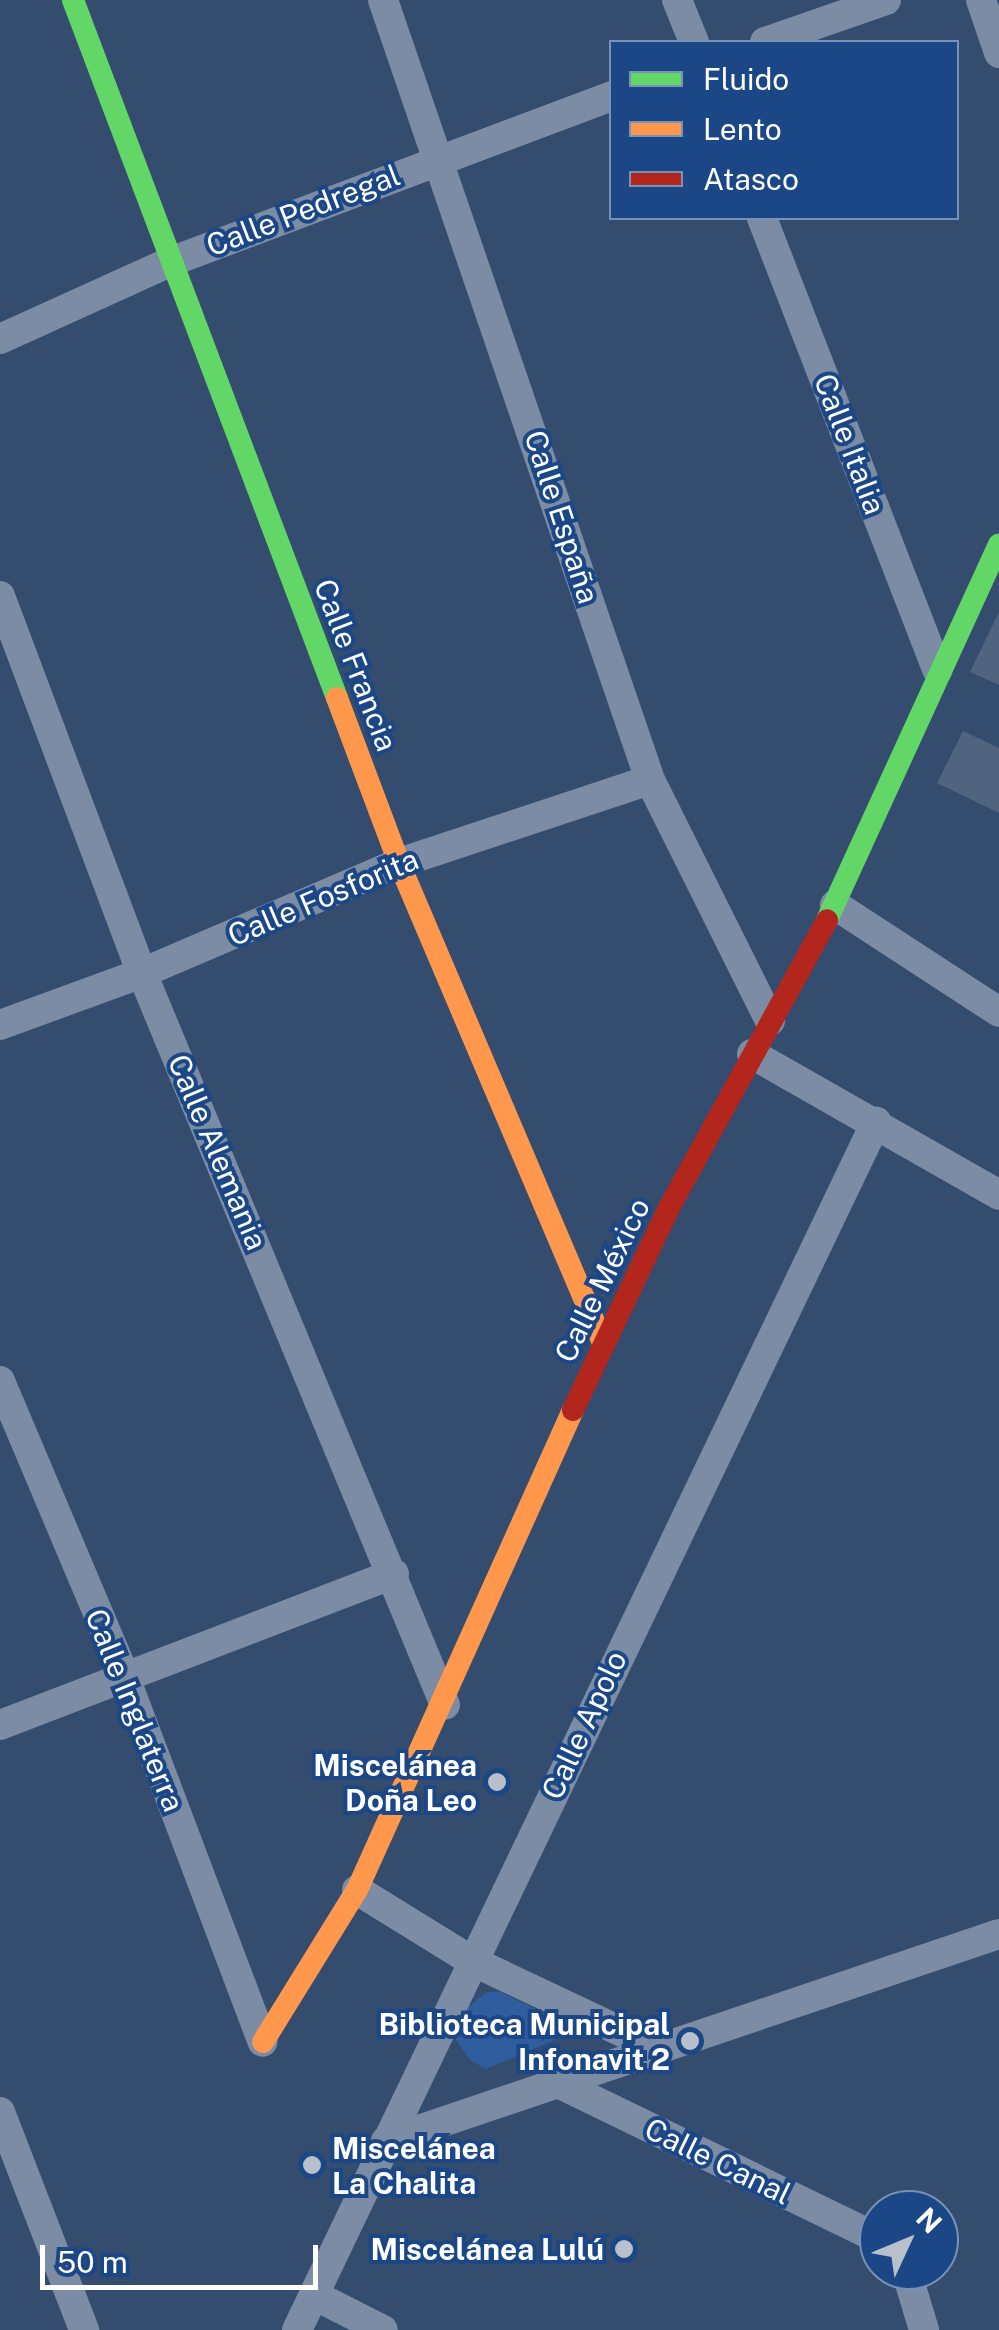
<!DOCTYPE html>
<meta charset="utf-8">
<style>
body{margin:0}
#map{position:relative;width:999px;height:2330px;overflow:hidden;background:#344c6e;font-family:"Public Sans",sans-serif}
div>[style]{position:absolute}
.green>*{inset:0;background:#305d9e}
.building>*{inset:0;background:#50637f}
.street>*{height:30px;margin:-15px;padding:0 15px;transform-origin:15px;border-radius:15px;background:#7b8ca4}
.fast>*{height:22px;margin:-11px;padding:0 11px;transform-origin:11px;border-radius:11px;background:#63d668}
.slow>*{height:22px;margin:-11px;padding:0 11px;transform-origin:11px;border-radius:11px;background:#ff974d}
.jam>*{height:22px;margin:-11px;padding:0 11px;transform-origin:11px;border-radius:11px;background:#b3261e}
.dots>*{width:28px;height:28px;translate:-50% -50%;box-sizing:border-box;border:5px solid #1c4787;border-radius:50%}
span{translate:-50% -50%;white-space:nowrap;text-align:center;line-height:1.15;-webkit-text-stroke:8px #1c4787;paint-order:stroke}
.street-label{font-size:30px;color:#fff}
.poi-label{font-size:30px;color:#fff;font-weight:700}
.right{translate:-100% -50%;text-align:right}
.left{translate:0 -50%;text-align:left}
.legend{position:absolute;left:609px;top:40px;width:350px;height:180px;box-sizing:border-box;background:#1c4787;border:2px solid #7791b7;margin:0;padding:12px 18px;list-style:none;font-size:30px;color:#fff}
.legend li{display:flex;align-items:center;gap:20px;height:50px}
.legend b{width:50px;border:2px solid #7791b7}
.north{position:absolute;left:859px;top:2190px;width:100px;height:100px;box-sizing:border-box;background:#1c4787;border:2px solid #7791b7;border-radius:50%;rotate:46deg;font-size:28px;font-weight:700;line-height:40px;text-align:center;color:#fff}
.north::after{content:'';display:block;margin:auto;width:35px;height:45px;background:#b8c0cc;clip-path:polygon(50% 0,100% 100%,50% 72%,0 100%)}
.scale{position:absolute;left:40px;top:2245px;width:278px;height:45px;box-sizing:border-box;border:5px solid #fff;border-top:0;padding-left:12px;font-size:30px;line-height:35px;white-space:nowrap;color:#fff;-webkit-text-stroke:8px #1c4787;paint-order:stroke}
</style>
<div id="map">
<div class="green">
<div style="clip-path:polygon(487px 1992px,500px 1992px,579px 2030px,486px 2069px,470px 2060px,450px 2031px,455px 2017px)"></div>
</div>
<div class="building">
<div style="clip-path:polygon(999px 612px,999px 685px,970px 672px)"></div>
<div style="clip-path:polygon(963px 731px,999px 748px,999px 813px,937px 783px)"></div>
</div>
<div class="street">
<div style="left:383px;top:0;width:824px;rotate:71.1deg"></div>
<div style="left:650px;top:780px;width:269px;rotate:63.5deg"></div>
<div style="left:677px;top:0;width:45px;rotate:68deg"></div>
<div style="left:981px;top:0;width:56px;rotate:71.2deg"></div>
<div style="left:765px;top:42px;width:128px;rotate:-19.1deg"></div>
<div style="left:762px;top:218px;width:485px;rotate:68.8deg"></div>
<div style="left:0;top:339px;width:187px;rotate:-24.4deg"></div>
<div style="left:170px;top:262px;width:472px;rotate:-20.6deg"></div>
<div style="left:0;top:596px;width:403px;rotate:69.4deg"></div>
<div style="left:142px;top:973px;width:792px;rotate:67.51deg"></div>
<div style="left:835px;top:905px;width:196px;rotate:33.1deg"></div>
<div style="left:0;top:1025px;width:151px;rotate:-20.1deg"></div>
<div style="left:142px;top:973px;width:280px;rotate:-23.2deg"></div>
<div style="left:399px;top:863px;width:264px;rotate:-18.3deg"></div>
<div style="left:752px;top:1054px;width:284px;rotate:29.7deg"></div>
<div style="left:0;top:1381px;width:319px;rotate:67.1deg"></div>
<div style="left:124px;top:1675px;width:392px;rotate:69.3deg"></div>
<div style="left:0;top:1725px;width:422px;rotate:-21deg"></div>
<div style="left:357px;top:1890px;width:135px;rotate:31.7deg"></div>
<div style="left:472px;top:1961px;width:204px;rotate:25.3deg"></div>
<div style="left:558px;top:2083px;width:357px;rotate:25.9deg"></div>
<div style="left:0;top:2112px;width:234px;rotate:68.9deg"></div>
<div style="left:386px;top:2141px;width:647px;rotate:-18.66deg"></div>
<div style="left:906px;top:2270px;width:63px;rotate:73.3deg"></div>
<div style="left:314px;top:2295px;width:77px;rotate:26.9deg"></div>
<div style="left:297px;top:2330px;width:1340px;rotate:-64.39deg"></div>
</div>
<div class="fast">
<div style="left:73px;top:0;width:746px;rotate:69.28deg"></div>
<div style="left:827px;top:920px;width:413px;rotate:-65.4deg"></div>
</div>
<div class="slow">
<div style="left:337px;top:698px;width:176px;rotate:69.4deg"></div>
<div style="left:399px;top:863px;width:522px;rotate:66.97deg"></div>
<div style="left:263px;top:2042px;width:179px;rotate:-58.3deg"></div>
<div style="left:357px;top:1890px;width:526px;rotate:-65.77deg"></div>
</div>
<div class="jam">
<div style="left:573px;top:1410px;width:226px;rotate:-64.6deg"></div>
<div style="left:670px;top:1206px;width:326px;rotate:-61.2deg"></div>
</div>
<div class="dots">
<div style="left:497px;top:1782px;background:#b8c0cc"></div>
<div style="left:690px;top:2041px;background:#b8c0cc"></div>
<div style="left:312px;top:2165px;background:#b8c0cc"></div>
<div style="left:624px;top:2249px;background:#b8c0cc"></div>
</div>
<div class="street-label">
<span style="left:303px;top:210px;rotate:-21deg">Calle Pedregal</span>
<span style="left:850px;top:444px;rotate:69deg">Calle Italia</span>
<span style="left:562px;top:517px;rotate:72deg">Calle España</span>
<span style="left:356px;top:665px;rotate:69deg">Calle Francia</span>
<span style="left:323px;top:897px;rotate:-23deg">Calle Fosforita</span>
<span style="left:218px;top:1152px;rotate:67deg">Calle Alemania</span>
<span style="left:602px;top:1280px;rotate:-64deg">Calle México</span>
<span style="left:135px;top:1710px;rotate:68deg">Calle Inglaterra</span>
<span style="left:584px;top:1725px;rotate:-65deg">Calle Apolo</span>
<span style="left:718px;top:2161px;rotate:26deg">Calle Canal</span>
</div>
<div class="poi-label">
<span class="right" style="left:477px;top:1782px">Miscelánea<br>Doña Leo</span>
<span class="right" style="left:670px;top:2041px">Biblioteca Municipal<br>Infonavit 2</span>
<span class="left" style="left:332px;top:2165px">Miscelánea<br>La Chalita</span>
<span class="right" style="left:604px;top:2249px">Miscelánea Lulú</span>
</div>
<ul class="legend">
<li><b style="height:12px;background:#63d668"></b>Fluido</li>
<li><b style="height:12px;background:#ff974d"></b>Lento</li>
<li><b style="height:12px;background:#b3261e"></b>Atasco</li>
</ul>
<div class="north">N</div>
<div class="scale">50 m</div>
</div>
